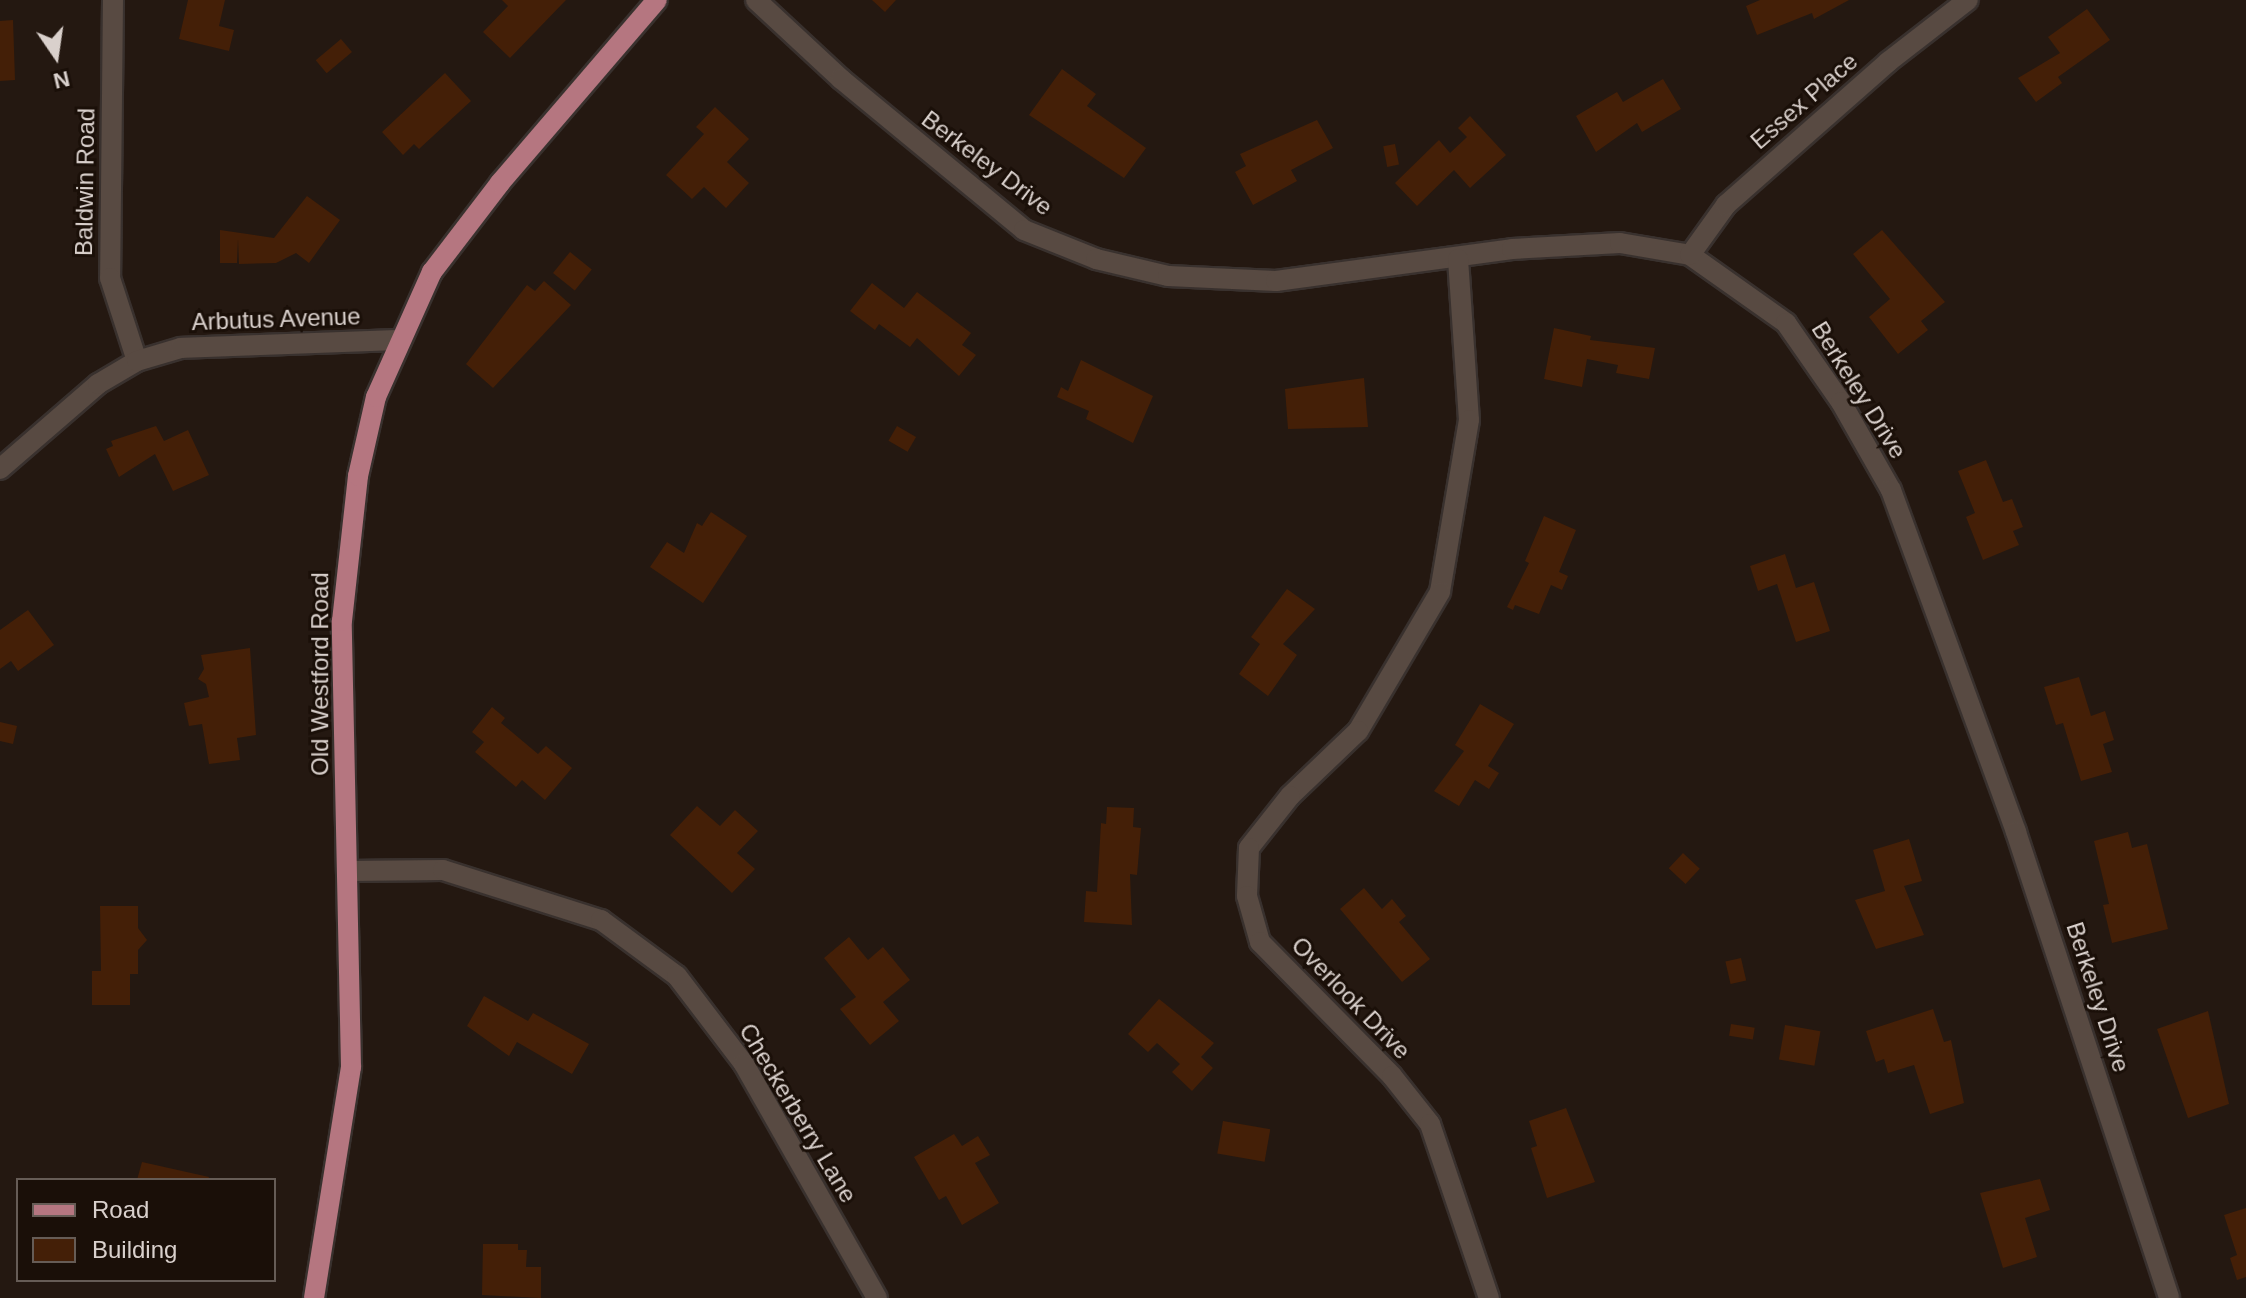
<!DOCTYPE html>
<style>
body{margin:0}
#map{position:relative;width:2246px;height:1298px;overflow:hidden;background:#241811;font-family:Arial,sans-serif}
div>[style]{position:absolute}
.building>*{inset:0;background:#441f07;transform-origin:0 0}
.roads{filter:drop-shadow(2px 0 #39312e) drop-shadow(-2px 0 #39312e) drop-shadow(0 2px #39312e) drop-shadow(0 -2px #39312e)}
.minor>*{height:20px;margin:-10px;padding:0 10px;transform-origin:10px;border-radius:10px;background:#584a42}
.major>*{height:20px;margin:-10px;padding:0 10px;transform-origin:10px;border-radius:10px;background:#b57680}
span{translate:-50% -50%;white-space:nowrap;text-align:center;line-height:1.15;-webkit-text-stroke:6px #1a0f08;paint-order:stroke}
.street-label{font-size:24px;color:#d9d0cc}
.legend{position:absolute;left:16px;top:1178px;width:260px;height:104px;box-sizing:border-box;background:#1a0f08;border:2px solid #665c56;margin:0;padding:10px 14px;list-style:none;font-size:24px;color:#d9d0cc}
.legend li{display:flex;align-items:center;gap:16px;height:40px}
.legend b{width:40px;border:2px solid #665c56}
.north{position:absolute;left:16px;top:16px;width:80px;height:80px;-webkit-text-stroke:6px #1a0f08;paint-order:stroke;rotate:167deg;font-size:22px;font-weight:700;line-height:32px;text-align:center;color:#d9d0cc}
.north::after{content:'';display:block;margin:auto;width:28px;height:36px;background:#d9d0cc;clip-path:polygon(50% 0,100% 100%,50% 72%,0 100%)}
</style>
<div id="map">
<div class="building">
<div style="clip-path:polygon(188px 0,225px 0,219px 26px,234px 30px,229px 51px,179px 39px)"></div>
<div style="clip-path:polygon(502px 0,566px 0,510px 58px,483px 32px,508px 6px)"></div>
<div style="clip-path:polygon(872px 0,896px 0,885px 12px)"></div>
<div style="clip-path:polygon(1760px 0,1849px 0,1814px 19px,1812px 13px,1757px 35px,1746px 6px)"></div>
<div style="clip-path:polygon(2087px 9px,2110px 40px,2058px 77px,2062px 83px,2036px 102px,2018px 78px,2060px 53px,2048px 37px)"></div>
<div style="clip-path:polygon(13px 20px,15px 80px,0 81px,0 21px)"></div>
<div style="left:341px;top:39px;width:17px;height:33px;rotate:50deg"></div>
<div style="clip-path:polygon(1062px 69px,1096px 94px,1087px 106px,1146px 148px,1124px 178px,1029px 115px)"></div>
<div style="clip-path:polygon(445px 73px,471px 101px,419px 149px,414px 144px,403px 155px,382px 132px)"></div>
<div style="clip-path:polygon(1663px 79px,1681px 109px,1642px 132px,1637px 123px,1596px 152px,1576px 116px,1617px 92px,1623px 102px)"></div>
<div style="clip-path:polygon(715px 107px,749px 139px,727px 162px,749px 183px,726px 208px,704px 187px,692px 199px,666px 175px,704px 134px,696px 127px)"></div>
<div style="clip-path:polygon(1470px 116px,1506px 155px,1470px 188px,1454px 170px,1417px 206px,1395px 183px,1439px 140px,1450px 153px,1467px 137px,1458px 128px)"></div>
<div style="clip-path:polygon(1317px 120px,1333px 148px,1291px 170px,1297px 181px,1253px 205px,1235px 172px,1246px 166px,1240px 154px)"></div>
<div style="left:1395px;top:144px;width:21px;height:12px;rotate:79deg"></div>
<div style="clip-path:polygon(307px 196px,340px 220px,309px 263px,296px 253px,276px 263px,239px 264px,238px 239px,237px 263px,220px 263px,220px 230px,274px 238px)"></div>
<div style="clip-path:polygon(1882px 230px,1945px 302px,1921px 321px,1928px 330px,1898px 354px,1869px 317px,1890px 299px,1853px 254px)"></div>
<div style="left:570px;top:252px;width:28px;height:27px;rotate:39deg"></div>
<div style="clip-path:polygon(544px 281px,571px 305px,493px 388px,466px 364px,527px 285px,535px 291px)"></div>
<div style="clip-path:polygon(872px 283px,904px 308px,917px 292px,971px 333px,962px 345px,976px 355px,959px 376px,917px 338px,910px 347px,879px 324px,875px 330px,850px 311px)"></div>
<div style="clip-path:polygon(1554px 328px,1591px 336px,1590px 340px,1655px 348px,1649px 379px,1616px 373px,1618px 365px,1587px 359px,1582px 387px,1544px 379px)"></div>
<div style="clip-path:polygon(1081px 360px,1153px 396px,1133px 443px,1086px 419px,1089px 411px,1057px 397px,1061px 387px,1068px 391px)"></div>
<div style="clip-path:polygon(1364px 378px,1368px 427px,1288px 429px,1285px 389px)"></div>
<div style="clip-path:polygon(156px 426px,164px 441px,188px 430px,209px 475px,173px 491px,155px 454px,119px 477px,106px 449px,113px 446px,111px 441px)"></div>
<div style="left:897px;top:426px;width:22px;height:17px;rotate:30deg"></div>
<div style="clip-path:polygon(1986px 460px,2003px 502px,2012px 499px,2023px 527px,2013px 531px,2019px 545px,1983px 560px,1966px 517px,1975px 513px,1958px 471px)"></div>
<div style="clip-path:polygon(711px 512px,747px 536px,703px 603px,650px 567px,667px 542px,684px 553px,697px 523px,702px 526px)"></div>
<div style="clip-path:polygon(1544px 516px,1576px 530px,1559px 572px,1568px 576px,1562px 590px,1551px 585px,1539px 614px,1515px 605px,1513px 610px,1507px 607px,1529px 563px,1525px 561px)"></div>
<div style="clip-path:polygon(1785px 554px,1796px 588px,1814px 582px,1830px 631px,1796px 642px,1777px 584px,1758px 591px,1750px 566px)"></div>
<div style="clip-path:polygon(1287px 589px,1315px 609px,1283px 644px,1297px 655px,1268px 696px,1239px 674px,1260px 644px,1251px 637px)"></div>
<div style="clip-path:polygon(28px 610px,54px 645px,18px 671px,11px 661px,0 669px,0 630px)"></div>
<div style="clip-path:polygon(250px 648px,256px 735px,237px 738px,240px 760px,209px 764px,202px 724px,189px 726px,184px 703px,209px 697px,206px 684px,198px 679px,204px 669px,201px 655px)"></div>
<div style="clip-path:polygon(2079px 677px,2091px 716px,2105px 711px,2114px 740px,2103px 744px,2112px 772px,2081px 781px,2063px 723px,2056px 725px,2044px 687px)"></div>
<div style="clip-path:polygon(1480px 704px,1514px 724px,1488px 766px,1499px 773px,1489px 789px,1475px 780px,1459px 806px,1434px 791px,1464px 751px,1455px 745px)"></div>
<div style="clip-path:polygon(492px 707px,505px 718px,501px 723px,538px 754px,546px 746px,572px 768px,545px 800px,522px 780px,516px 787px,475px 752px,484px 742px,472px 732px)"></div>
<div style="clip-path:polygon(0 722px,17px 726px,13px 744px,0 741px)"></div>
<div style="clip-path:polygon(697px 806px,720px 826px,735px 810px,758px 831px,737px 853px,755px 869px,732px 893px,670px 835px)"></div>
<div style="clip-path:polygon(1107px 807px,1134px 808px,1133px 827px,1141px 828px,1137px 875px,1130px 874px,1132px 925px,1084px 922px,1086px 891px,1097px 892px,1101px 823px,1106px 824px)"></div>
<div style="clip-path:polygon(2128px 832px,2132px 848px,2147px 844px,2168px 929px,2112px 943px,2103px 905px,2109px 904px,2094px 841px)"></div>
<div style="clip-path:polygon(1909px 839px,1922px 881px,1904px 886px,1924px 935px,1876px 949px,1855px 900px,1885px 891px,1873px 850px)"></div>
<div style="left:1683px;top:853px;width:23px;height:21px;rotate:43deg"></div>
<div style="clip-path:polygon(1364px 888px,1382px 909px,1392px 899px,1406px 916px,1399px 922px,1430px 959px,1402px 982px,1340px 909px)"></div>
<div style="clip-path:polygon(100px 906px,138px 906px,138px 928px,147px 940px,138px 950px,138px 974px,130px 974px,130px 1005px,92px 1005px,92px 971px,101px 971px)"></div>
<div style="clip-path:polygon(849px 937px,868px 960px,883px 947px,910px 980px,883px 1002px,899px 1021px,870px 1045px,840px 1009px,856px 997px,824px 958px)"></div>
<div style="left:1741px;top:958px;width:23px;height:16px;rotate:77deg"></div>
<div style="clip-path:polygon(484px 996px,528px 1021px,533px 1013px,589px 1044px,572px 1074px,517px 1042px,509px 1056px,467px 1026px)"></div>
<div style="clip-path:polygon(1159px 999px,1214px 1043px,1201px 1057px,1213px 1068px,1192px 1091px,1172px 1072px,1180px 1064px,1157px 1043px,1148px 1052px,1128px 1034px)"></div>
<div style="clip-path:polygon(1933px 1009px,1944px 1042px,1951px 1040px,1964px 1103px,1930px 1114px,1914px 1065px,1888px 1073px,1884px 1059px,1876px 1062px,1866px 1031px)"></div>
<div style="clip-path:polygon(2208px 1011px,2229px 1104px,2188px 1118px,2157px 1029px)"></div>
<div style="left:1731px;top:1024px;width:24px;height:12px;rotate:9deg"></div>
<div style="left:1785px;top:1025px;width:36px;height:35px;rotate:10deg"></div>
<div style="clip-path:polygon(1566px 1108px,1595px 1182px,1547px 1198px,1531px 1148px,1537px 1146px,1529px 1121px)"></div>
<div style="left:1223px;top:1121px;width:48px;height:33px;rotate:10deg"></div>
<div style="clip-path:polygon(954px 1134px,962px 1146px,978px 1136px,990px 1155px,975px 1163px,999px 1203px,962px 1225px,946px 1196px,939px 1200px,914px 1157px)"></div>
<div style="clip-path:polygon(142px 1162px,209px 1177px,208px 1180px,137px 1180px)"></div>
<div style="clip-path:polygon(2040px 1179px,2050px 1210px,2025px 1218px,2037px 1257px,2003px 1268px,1980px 1193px)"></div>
<div style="clip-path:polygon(2246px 1208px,2246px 1277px,2237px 1280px,2230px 1258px,2237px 1255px,2224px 1215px)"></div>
<div style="clip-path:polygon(483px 1244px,518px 1244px,518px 1250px,527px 1250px,526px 1267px,541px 1267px,541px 1298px,482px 1295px)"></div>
</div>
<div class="roads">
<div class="minor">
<div style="left:113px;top:0;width:278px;rotate:90.6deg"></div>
<div style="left:110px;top:278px;width:87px;rotate:72deg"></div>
<div style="left:756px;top:0;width:116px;rotate:42.9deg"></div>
<div style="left:841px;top:79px;width:237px;rotate:39.5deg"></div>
<div style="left:1024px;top:230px;width:78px;rotate:21.9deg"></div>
<div style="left:1096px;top:259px;width:74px;rotate:13.3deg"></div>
<div style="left:1168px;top:276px;width:108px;rotate:2.7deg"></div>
<div style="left:1276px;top:281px;width:238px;rotate:-7.7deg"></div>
<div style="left:1512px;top:249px;width:108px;rotate:-3.2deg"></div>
<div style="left:1620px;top:243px;width:71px;rotate:9.7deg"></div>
<div style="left:1690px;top:255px;width:118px;rotate:35.3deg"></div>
<div style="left:1786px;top:323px;width:96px;rotate:55.2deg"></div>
<div style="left:1841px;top:402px;width:101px;rotate:60.4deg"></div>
<div style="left:1891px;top:490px;width:364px;rotate:69.9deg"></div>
<div style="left:2016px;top:832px;width:490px;rotate:71.8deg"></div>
<div style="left:1690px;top:255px;width:62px;rotate:-54.2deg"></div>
<div style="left:1726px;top:205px;width:216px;rotate:-41.4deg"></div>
<div style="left:1888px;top:62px;width:101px;rotate:-37.8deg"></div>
<div style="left:1458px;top:259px;width:161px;rotate:86.1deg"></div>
<div style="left:1469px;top:420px;width:174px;rotate:99.6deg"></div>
<div style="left:1440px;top:592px;width:161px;rotate:120.5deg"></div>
<div style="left:1358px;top:731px;width:94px;rotate:136.3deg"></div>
<div style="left:1290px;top:796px;width:66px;rotate:128.3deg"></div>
<div style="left:1249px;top:848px;width:48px;rotate:92.4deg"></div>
<div style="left:1247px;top:896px;width:48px;rotate:74.2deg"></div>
<div style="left:1260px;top:942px;width:188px;rotate:45.4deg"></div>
<div style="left:1392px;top:1076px;width:61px;rotate:51.6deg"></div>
<div style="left:1430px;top:1124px;width:184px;rotate:71.3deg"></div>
<div style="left:0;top:469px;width:130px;rotate:-40.9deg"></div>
<div style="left:98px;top:384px;width:45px;rotate:-30.5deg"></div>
<div style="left:137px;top:361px;width:46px;rotate:-16.5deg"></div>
<div style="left:181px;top:348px;width:220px;rotate:-2.1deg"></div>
<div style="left:348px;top:871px;width:95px;rotate:-0.6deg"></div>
<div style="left:443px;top:870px;width:166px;rotate:17.6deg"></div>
<div style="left:601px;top:920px;width:94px;rotate:36.4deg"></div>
<div style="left:677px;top:976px;width:111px;rotate:52.7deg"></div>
<div style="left:744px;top:1064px;width:269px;rotate:60.4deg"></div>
</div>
<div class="major">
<div style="left:314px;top:1298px;width:234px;rotate:-80.9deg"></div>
<div style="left:351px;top:1067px;width:446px;rotate:-91.2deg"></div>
<div style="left:342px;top:621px;width:146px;rotate:-83.7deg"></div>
<div style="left:358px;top:476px;width:81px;rotate:-77.2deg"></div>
<div style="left:376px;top:397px;width:137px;rotate:-65.9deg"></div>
<div style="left:432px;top:272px;width:112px;rotate:-52.6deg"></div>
<div style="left:500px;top:183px;width:241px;rotate:-49.4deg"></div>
</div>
</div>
<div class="street-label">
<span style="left:1804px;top:101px;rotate:-41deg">Essex Place</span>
<span style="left:987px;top:163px;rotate:37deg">Berkeley Drive</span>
<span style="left:85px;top:182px;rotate:-89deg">Baldwin Road</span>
<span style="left:276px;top:319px;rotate:-2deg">Arbutus Avenue</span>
<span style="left:1859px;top:390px;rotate:58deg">Berkeley Drive</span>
<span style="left:320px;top:674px;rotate:-90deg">Old Westford Road</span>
<span style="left:2098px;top:997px;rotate:72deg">Berkeley Drive</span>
<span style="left:1351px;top:998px;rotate:46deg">Overlook Drive</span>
<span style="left:798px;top:1113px;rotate:59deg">Checkerberry Lane</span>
</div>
<ul class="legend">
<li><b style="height:10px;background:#b57680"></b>Road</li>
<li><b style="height:22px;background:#441f07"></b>Building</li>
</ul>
<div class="north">N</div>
</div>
